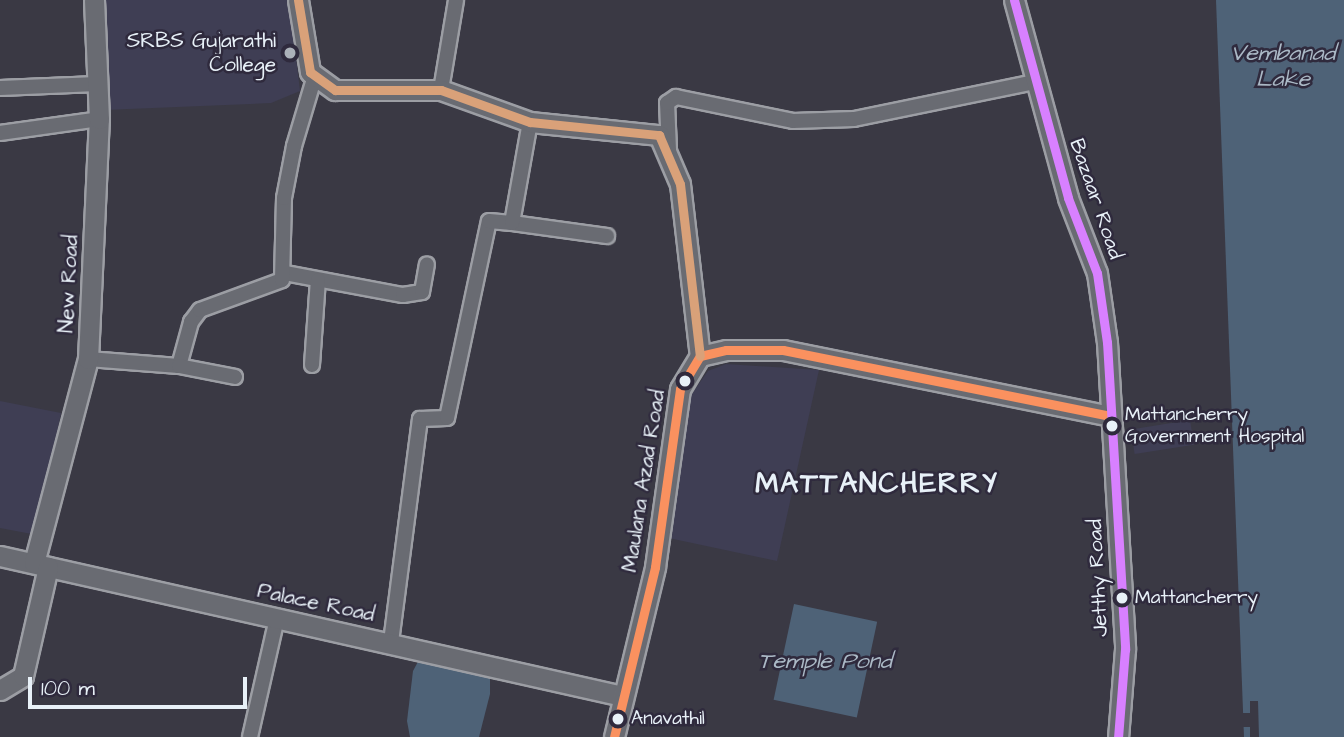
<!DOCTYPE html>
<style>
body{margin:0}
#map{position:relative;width:1344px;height:737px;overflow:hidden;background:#3a3944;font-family:"Architects Daughter",sans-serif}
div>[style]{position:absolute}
.built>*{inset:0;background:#3f3e54;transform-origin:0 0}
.water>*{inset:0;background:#4e6277;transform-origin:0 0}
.pier>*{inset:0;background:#3a3944}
.roads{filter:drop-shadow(2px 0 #9c9ea4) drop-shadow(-2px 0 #9c9ea4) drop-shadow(0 2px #9c9ea4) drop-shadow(0 -2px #9c9ea4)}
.street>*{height:14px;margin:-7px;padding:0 7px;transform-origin:7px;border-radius:7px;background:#696b72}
.secondary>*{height:19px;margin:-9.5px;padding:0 9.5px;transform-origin:9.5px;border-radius:9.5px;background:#696b72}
.bus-1>*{height:9px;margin:-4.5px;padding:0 4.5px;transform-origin:4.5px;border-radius:4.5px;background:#fa915f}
.bus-2>*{height:9px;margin:-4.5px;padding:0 4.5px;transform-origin:4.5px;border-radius:4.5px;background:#d880ff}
.bus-3>*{height:9px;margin:-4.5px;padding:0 4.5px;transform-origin:4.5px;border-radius:4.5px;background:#d9a179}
.dots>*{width:19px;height:19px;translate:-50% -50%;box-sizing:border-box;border:4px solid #2f2a3d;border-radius:50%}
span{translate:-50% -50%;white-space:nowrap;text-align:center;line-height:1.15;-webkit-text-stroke:5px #2f2a3d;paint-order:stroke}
.bus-label{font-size:19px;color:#e8f1f8}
.left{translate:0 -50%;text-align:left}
.poi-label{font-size:21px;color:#e8f1f8}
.right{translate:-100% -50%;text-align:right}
.street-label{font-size:21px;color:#e8f1f8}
.water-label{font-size:23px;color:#abb9c6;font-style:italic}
.district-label{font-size:28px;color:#e8f1f8;font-weight:700;letter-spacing:2px}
.scale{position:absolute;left:28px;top:677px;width:219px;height:32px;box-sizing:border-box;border:4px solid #e8f1f8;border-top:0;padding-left:9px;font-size:21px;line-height:24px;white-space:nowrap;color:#e8f1f8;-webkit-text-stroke:5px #2f2a3d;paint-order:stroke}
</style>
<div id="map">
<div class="built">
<div style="clip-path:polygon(100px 0,289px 0,300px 91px,271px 103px,104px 110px)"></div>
<div style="clip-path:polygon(726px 364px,819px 370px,777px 561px,664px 537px,691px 395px,708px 371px)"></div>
<div style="clip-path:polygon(0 401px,61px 413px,37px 535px,0 528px)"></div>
<div style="left:1190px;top:420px;width:25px;height:60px;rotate:81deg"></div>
</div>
<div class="water">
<div style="clip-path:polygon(1216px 0,1344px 0,1344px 737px,1244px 737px)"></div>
<div style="left:794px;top:604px;width:85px;height:98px;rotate:12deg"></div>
<div style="clip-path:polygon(420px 658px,490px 674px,490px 694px,479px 737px,410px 737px,407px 721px,413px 671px)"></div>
</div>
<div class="pier">
<div style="clip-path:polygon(1250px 701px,1258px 701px,1259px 737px,1250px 737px,1250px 727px,1240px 727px,1240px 713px,1250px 713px)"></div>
</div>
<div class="roads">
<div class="street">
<div style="left:0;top:88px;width:97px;rotate:-2.4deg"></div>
<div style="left:441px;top:90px;width:91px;rotate:-80.5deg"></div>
<div style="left:0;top:133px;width:100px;rotate:-8deg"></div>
<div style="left:669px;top:150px;width:47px;rotate:-92.4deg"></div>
<div style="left:667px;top:103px;width:11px;rotate:-34deg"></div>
<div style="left:676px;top:97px;width:119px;rotate:11.6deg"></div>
<div style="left:793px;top:121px;width:61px;rotate:-1.9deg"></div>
<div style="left:854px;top:119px;width:185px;rotate:-11.6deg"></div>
<div style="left:512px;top:223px;width:96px;rotate:7.8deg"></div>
<div style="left:285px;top:273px;width:120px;rotate:10.6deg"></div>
<div style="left:403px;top:295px;width:19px;rotate:-9deg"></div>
<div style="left:422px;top:292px;width:28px;rotate:-80deg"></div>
<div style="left:88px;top:359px;width:91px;rotate:4.4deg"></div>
<div style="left:179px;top:366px;width:46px;rotate:-74.7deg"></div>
<div style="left:191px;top:322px;width:15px;rotate:-53deg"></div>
<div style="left:200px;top:310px;width:87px;rotate:-20.1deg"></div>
<div style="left:282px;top:280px;width:82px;rotate:-88.6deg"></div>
<div style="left:284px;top:198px;width:53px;rotate:-79.1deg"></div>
<div style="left:294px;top:146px;width:70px;rotate:-73.4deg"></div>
<div style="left:312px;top:365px;width:85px;rotate:-86deg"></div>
<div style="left:179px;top:366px;width:57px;rotate:11.1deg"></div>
<div style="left:391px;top:642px;width:225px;rotate:-82.6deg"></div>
<div style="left:420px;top:419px;width:27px;rotate:-2deg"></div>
<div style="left:447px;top:418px;width:201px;rotate:-78deg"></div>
<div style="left:489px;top:221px;width:23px;rotate:5deg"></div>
<div style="left:512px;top:223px;width:103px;rotate:-79.9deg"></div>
<div style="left:250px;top:737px;width:122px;rotate:-77.2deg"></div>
</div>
<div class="secondary">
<div style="left:298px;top:0;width:73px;rotate:80.5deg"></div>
<div style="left:310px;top:72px;width:31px;rotate:36deg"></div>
<div style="left:335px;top:90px;width:106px"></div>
<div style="left:441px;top:90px;width:95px;rotate:19.8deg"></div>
<div style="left:530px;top:122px;width:130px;rotate:5.8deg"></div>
<div style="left:659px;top:135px;width:53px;rotate:66.8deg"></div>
<div style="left:680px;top:184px;width:173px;rotate:83.4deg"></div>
<div style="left:1014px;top:0;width:205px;rotate:74.7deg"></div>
<div style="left:1068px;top:198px;width:80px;rotate:68.9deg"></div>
<div style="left:1097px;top:273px;width:70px;rotate:81.8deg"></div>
<div style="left:1107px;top:342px;width:308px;rotate:86.6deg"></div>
<div style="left:1125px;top:649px;width:88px;rotate:94.5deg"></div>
<div style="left:0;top:556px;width:638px;rotate:12.68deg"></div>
<div style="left:34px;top:563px;width:211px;rotate:-75.2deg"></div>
<div style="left:88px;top:359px;width:240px;rotate:-87.4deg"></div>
<div style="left:99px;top:119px;width:119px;rotate:-92.4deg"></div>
<div style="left:0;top:690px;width:27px;rotate:-31deg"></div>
<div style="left:23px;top:676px;width:112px;rotate:-77.1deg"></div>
<div style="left:614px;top:737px;width:175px;rotate:-76.4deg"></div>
<div style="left:655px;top:567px;width:180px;rotate:-82deg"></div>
<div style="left:680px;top:389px;width:39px;rotate:-59deg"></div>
<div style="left:700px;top:356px;width:27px;rotate:-13deg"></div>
<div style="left:726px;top:350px;width:57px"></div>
<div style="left:783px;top:350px;width:334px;rotate:11.4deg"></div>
</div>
</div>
<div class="bus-1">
<div style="left:614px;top:737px;width:175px;rotate:-76.4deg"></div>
<div style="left:655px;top:567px;width:180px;rotate:-82deg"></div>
<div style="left:680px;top:389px;width:39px;rotate:-59deg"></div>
<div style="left:700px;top:356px;width:27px;rotate:-13deg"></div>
<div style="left:726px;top:350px;width:57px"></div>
<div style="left:783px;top:350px;width:334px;rotate:11.4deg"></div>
</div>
<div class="bus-2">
<div style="left:1014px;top:0;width:205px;rotate:74.7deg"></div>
<div style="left:1068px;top:198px;width:80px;rotate:68.9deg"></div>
<div style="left:1097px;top:273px;width:70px;rotate:81.8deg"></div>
<div style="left:1107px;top:342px;width:308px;rotate:86.6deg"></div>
<div style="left:1125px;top:649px;width:88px;rotate:94.5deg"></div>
</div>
<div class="bus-3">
<div style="left:298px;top:0;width:73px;rotate:80.5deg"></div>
<div style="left:310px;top:72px;width:31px;rotate:36deg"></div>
<div style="left:335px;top:90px;width:106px"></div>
<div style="left:441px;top:90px;width:95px;rotate:19.8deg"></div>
<div style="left:530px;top:122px;width:130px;rotate:5.8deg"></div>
<div style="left:659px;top:135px;width:53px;rotate:66.8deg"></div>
<div style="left:680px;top:184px;width:173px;rotate:83.4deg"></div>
</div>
<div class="dots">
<div style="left:290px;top:53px;background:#abb1b9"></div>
<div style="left:685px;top:381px;background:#e8f1f8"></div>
<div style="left:1112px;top:426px;background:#e8f1f8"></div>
<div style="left:1122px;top:598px;background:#e8f1f8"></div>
<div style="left:618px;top:719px;background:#e8f1f8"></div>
</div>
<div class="bus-label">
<span class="left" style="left:1125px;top:426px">Mattancherry<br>Government Hospital</span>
<span class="left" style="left:1135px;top:598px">Mattancherry</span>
<span class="left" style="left:631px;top:719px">Anavathil</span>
</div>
<div class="poi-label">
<span class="right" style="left:276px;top:53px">SRBS Gujarathi<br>College</span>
</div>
<div class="street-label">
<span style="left:1096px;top:199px;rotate:71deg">Bazaar Road</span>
<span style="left:69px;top:284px;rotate:-87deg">New Road</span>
<span style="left:644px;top:481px;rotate:-81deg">Maulana Azad Road</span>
<span style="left:1098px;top:578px;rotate:-93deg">Jetthy Road</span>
<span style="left:316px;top:603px;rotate:12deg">Palace Road</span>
</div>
<div class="water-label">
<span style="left:1283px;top:66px">Vembanad<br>Lake</span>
<span style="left:825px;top:661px">Temple Pond</span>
</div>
<div class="district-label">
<span style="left:877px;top:484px">MATTANCHERRY</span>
</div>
<div class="scale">100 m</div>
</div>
